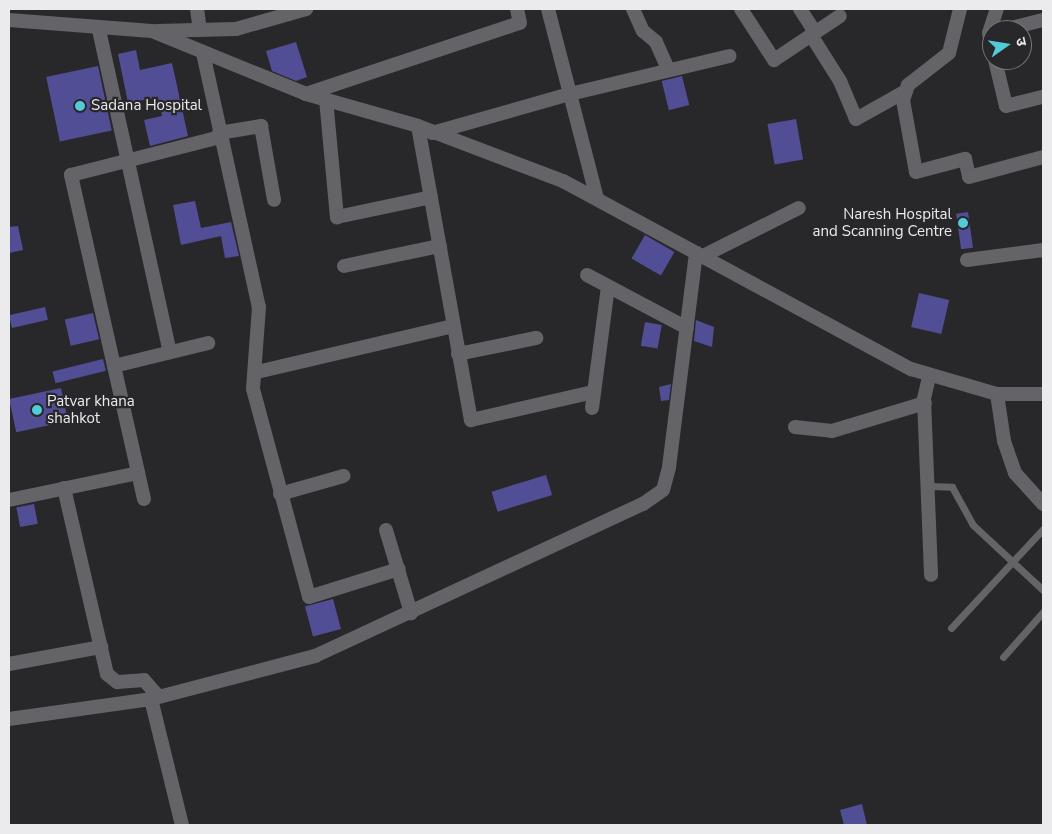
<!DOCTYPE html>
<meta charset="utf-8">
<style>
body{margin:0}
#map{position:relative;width:1052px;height:834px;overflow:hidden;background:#28272a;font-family:"Nunito Sans","Noto Sans Devanagari",sans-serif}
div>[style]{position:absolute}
.building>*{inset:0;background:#524e95;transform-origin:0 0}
.service>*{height:7px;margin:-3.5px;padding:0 3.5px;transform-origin:3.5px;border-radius:3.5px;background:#646367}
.minor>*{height:14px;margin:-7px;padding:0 7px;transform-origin:7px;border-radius:7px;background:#646367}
.tertiary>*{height:14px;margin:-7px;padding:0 7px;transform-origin:7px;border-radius:7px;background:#646367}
.dots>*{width:14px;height:14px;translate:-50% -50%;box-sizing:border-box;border:2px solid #28272a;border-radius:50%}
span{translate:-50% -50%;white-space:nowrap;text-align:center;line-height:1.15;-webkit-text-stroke:4.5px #28272a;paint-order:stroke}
.poi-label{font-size:15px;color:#ebeaec}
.left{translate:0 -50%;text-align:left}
.right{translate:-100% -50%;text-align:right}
.frame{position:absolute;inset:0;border:10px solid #ebeaec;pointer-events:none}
.north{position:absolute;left:982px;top:20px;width:50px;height:50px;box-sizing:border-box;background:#28272a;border:1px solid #767578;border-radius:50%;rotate:77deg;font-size:14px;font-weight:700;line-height:20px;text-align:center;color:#ebeaec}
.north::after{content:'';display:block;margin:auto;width:18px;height:22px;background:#52cbd7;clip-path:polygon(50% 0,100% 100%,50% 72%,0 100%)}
</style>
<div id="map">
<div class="building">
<div style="clip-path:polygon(296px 42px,307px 77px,296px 81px,272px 71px,266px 51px)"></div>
<div style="clip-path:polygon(136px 50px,140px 70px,172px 63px,188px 136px,150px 146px,144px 120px,162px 116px,158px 97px,128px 103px,118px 54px)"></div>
<div style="left:98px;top:66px;width:66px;height:53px;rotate:78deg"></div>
<div style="left:682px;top:76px;width:30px;height:21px;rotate:76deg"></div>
<div style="left:796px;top:119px;width:41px;height:29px;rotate:80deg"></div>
<div style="clip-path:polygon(195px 201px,201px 228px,231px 222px,239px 256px,225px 258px,221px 236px,181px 245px,173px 205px)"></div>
<div style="left:968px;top:212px;width:36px;height:12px;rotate:82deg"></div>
<div style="clip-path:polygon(18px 226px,23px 250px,9px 253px,9px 227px)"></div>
<div style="left:645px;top:235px;width:34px;height:27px;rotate:30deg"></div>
<div style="left:919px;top:293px;width:31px;height:35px;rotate:13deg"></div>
<div style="left:45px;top:307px;width:13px;height:37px;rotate:77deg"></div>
<div style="left:93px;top:313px;width:27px;height:29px;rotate:77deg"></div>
<div style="clip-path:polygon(696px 320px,714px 327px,712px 347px,694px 341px)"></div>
<div style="left:645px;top:322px;width:17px;height:24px;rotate:10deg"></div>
<div style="left:103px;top:359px;width:12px;height:52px;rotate:76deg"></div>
<div style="clip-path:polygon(671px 384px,669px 400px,661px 401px,659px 387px)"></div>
<div style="left:61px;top:388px;width:34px;height:53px;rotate:78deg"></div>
<div style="left:546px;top:475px;width:21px;height:57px;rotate:73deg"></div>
<div style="left:34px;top:504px;width:20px;height:18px;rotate:79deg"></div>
<div style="left:333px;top:599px;width:31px;height:29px;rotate:75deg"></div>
<div style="clip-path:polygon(862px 804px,867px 825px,844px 825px,840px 810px)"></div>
</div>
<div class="service">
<div style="left:929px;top:486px;width:23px;rotate:2deg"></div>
<div style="left:952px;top:487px;width:43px;rotate:61.1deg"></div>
<div style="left:973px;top:525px;width:96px;rotate:42.9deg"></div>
<div style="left:951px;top:628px;width:135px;rotate:-47.1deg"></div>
<div style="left:1003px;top:657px;width:60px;rotate:-48.4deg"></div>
</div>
<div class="minor">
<div style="left:197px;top:9px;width:21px;rotate:82deg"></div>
<div style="left:548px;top:9px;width:195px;rotate:75.5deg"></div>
<div style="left:633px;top:9px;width:24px;rotate:66deg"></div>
<div style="left:643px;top:31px;width:17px;rotate:40deg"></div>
<div style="left:656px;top:42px;width:30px;rotate:66deg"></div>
<div style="left:741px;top:9px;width:61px;rotate:57.1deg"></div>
<div style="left:774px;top:60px;width:79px;rotate:-33.7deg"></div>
<div style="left:800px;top:9px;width:27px;rotate:57deg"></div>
<div style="left:960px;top:9px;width:45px;rotate:104deg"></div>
<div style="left:949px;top:53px;width:52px;rotate:142deg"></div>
<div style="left:908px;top:85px;width:16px;rotate:108deg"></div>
<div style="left:903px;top:100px;width:73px;rotate:79.8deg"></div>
<div style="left:916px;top:172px;width:51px;rotate:-14.9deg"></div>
<div style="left:965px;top:159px;width:18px;rotate:77deg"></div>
<div style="left:969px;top:177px;width:77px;rotate:-15.1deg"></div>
<div style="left:99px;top:30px;width:330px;rotate:77.6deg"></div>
<div style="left:1003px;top:30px;width:41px;rotate:-14deg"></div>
<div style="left:811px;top:35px;width:54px;rotate:57.8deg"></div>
<div style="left:840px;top:81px;width:41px;rotate:67.2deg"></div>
<div style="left:856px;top:119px;width:57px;rotate:-29.2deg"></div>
<div style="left:992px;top:46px;width:13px;rotate:-103deg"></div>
<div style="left:989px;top:33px;width:25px;rotate:-72deg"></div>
<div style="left:203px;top:53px;width:260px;rotate:77.6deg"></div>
<div style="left:259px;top:307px;width:82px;rotate:94.2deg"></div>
<div style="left:253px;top:389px;width:215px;rotate:74.9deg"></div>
<div style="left:309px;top:597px;width:94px;rotate:-17.3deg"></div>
<div style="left:995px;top:60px;width:47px;rotate:76.6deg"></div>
<div style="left:1006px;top:106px;width:38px;rotate:-14deg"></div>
<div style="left:306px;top:94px;width:225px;rotate:-18.4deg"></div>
<div style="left:520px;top:23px;width:14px;rotate:-102deg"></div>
<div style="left:326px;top:99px;width:119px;rotate:84.7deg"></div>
<div style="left:337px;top:217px;width:96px;rotate:-12deg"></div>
<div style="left:418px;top:126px;width:299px;rotate:79.8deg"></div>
<div style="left:471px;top:420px;width:125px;rotate:-12.9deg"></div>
<div style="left:219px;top:133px;width:43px;rotate:-9.5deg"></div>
<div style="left:261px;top:126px;width:75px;rotate:80deg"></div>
<div style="left:432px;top:133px;width:143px;rotate:-15.8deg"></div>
<div style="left:570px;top:94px;width:164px;rotate:-13.4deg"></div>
<div style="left:703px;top:256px;width:107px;rotate:-26.6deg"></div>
<div style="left:967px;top:260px;width:77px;rotate:-7.5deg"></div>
<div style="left:344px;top:266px;width:98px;rotate:-11.8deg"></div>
<div style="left:587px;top:275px;width:113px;rotate:27.9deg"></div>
<div style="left:458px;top:354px;width:80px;rotate:-11.6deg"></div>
<div style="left:114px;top:366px;width:196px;rotate:-102.7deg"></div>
<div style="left:71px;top:175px;width:154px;rotate:-14.3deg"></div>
<div style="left:257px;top:372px;width:201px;rotate:-13.2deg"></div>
<div style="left:929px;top:377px;width:23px;rotate:103deg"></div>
<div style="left:924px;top:399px;width:176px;rotate:87.7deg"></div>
<div style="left:997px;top:394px;width:46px"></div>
<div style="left:592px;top:408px;width:122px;rotate:-82.5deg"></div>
<div style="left:795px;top:427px;width:37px;rotate:6deg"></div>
<div style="left:832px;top:431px;width:97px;rotate:-16.8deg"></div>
<div style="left:64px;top:488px;width:191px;rotate:77deg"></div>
<div style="left:107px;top:674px;width:13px;rotate:39deg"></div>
<div style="left:117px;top:682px;width:27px;rotate:-4deg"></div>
<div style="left:144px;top:680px;width:21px;rotate:49deg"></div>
<div style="left:280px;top:494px;width:66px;rotate:-15.9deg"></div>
<div style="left:144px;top:499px;width:136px;rotate:-102.7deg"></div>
<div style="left:114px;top:366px;width:97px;rotate:-13.7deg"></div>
<div style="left:9px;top:500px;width:132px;rotate:-11.8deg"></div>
<div style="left:386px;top:530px;width:87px;rotate:73.2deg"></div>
<div style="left:9px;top:664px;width:94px;rotate:-10.5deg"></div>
<div style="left:151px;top:699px;width:130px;rotate:76.2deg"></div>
<div style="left:9px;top:719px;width:143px;rotate:-8deg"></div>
<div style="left:151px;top:699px;width:170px;rotate:-14.7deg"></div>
<div style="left:315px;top:656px;width:362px;rotate:-24.9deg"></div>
<div style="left:643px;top:504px;width:24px;rotate:-35deg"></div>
<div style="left:663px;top:490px;width:24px;rotate:-75deg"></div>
<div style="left:669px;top:467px;width:216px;rotate:-82.8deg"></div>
</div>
<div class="tertiary">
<div style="left:9px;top:20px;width:143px;rotate:4.4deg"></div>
<div style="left:152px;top:31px;width:166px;rotate:22.2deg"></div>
<div style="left:306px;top:94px;width:116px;rotate:15.9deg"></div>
<div style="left:418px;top:126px;width:155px;rotate:20.8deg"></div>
<div style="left:563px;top:181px;width:396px;rotate:28.4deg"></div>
<div style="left:911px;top:369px;width:90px;rotate:16.2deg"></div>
<div style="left:997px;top:394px;width:48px;rotate:81.5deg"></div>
<div style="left:1004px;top:441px;width:34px;rotate:71deg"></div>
<div style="left:1015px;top:473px;width:42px;rotate:47.9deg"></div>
<div style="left:157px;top:31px;width:79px;rotate:-1.5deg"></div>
<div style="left:236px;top:29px;width:73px;rotate:-15.9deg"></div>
</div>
<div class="dots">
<div style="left:80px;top:106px;background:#52cbd7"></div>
<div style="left:963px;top:223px;background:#52cbd7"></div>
<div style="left:37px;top:410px;background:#52cbd7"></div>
</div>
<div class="poi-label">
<span class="left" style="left:91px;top:106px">Sadana Hospital</span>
<span class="right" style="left:952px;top:223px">Naresh Hospital<br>and Scanning Centre</span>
<span class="left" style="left:47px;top:410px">Patvar khana<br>shahkot</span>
</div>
<div class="frame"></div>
<div class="north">उ</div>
</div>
